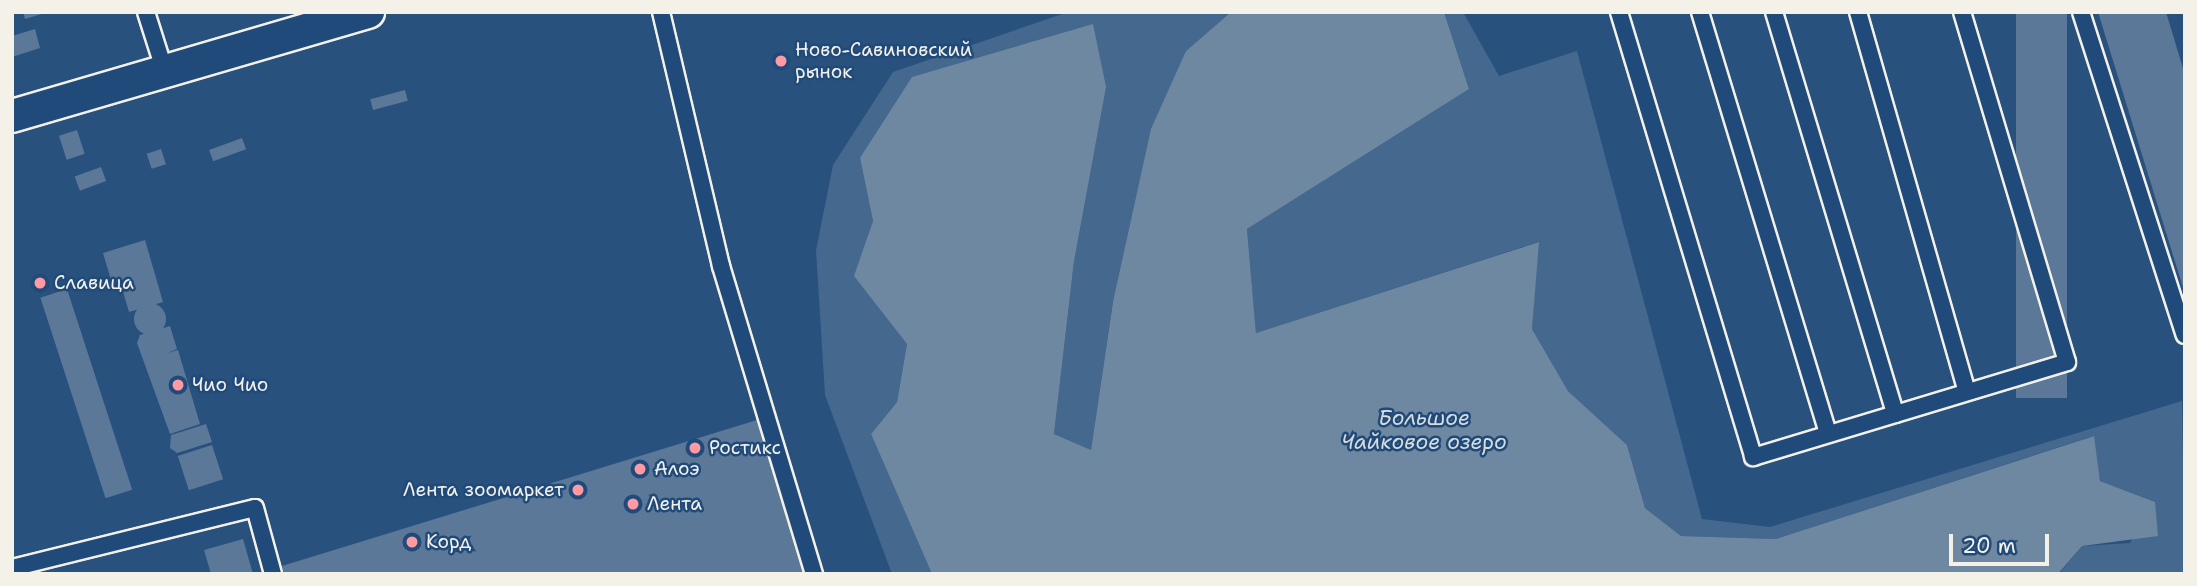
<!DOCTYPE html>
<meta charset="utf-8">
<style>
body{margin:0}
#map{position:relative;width:2197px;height:586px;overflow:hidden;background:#28517e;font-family:"Shantell Sans",sans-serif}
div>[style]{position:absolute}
.green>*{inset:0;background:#45688e}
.water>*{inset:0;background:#6e88a2}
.building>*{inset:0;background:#5b7899;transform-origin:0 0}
.round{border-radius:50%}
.roads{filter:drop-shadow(2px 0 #f4f1e8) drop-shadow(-2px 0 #f4f1e8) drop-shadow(0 2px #f4f1e8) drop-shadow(0 -2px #f4f1e8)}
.lane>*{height:16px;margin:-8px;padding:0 8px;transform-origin:8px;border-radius:8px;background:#1f4a7a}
.street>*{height:32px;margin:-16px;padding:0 16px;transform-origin:16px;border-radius:16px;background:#1f4a7a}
.dots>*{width:19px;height:19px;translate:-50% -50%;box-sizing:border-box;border:4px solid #1f4a7a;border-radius:50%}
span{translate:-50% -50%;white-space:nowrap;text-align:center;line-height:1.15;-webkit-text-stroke:5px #1f4a7a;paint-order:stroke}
.poi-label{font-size:19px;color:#f4f1e8}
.left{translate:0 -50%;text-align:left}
.right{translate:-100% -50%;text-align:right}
.water-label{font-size:21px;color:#d9dcda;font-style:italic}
.frame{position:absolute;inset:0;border:14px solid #f4f1e8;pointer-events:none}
.scale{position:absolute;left:1949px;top:534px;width:100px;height:32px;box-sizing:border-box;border:4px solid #f4f1e8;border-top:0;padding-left:9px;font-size:21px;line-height:24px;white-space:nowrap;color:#f4f1e8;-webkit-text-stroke:5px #1f4a7a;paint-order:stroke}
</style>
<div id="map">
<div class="green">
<div style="clip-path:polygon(1068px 12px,1231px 12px,1186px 51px,1113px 302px,1091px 450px,1054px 434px,1074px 261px,860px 158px,873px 221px,855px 276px,907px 344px,897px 402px,871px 434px,932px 574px,892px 574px,825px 395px,816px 250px,833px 165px,893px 72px)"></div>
<div style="clip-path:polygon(1444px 12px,1463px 12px,1499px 76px,1577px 51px,1702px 519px,1770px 527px,2182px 401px,2185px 574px,2059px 574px,2082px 546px,2130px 543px,2155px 502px,2100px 481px,2093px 436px,1776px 539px,1681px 536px,1645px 508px,1627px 445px,1568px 391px,1532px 329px,1538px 242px,1256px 333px,1247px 229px,1469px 89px)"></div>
</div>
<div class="water">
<div style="clip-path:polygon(1231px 12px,1444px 12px,1469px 89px,1247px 229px,1256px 333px,1539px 242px,1532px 329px,1568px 391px,1627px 445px,1645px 508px,1681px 536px,1776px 539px,2094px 436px,2100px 481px,2155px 502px,2158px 536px,2082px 546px,2058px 574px,932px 574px,871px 434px,897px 402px,907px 344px,854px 276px,873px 221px,860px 158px,912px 77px,1093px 24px,1106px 87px,1074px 261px,1054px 434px,1091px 450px,1113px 302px,1151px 129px,1186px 51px)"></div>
</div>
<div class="building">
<div style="clip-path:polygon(23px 12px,45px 12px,45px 13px,25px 19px)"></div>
<div style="left:2016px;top:12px;width:51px;height:386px"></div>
<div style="clip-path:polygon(2098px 12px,2166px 12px,2185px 75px,2185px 294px)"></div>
<div style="clip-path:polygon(35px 29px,40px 48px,12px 57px,12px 36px)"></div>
<div style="left:405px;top:90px;width:11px;height:36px;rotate:75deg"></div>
<div style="left:77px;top:130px;width:25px;height:19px;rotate:72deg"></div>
<div style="left:242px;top:138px;width:12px;height:35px;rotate:70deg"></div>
<div style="left:161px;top:149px;width:16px;height:15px;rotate:72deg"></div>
<div style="left:101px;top:167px;width:15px;height:28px;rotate:70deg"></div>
<div style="clip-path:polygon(145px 240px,163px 302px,129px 312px,122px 288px,114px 290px,103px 253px)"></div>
<div style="left:35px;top:275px;width:15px;height:11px;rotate:23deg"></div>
<div style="left:67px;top:289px;width:211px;height:28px;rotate:72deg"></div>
<div class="round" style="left:134px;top:303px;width:32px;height:32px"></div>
<div style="clip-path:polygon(170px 326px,177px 349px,167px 353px,178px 350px,200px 424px,170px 434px,137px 343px,140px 335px)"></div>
<div style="clip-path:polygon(757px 420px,804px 574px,284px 574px,282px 566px)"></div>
<div style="clip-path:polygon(206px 424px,212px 442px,177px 453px,170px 448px,171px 435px)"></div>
<div style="left:212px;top:445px;width:36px;height:36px;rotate:72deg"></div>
<div style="clip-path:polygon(243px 539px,253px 574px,211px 574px,204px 550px)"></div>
</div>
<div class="roads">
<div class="lane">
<div style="left:146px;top:12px;width:63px;rotate:72.4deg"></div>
<div style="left:661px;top:12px;width:261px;rotate:76.7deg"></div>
<div style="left:721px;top:266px;width:322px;rotate:73.2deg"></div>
<div style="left:1619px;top:12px;width:465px;rotate:73.2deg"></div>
<div style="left:1753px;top:457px;width:328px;rotate:-16.8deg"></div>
<div style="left:2067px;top:362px;width:365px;rotate:-106.7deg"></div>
<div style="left:1700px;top:12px;width:440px;rotate:73.1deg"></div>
<div style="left:1774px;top:12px;width:420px;rotate:73.2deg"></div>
<div style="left:1858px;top:12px;width:394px;rotate:74deg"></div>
<div style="left:2081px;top:12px;width:339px;rotate:72.2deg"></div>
<div style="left:12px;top:568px;width:250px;rotate:-13.9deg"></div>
<div style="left:255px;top:508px;width:68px;rotate:74.7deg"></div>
</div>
<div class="street">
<div style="left:12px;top:116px;width:371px;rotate:-16.3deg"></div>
</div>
</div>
<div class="dots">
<div style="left:781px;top:61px;background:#ff9aa2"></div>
<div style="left:40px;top:283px;background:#ff9aa2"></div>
<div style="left:178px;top:385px;background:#ff9aa2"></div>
<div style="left:695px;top:448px;background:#ff9aa2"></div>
<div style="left:640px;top:469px;background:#ff9aa2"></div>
<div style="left:578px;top:490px;background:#ff9aa2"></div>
<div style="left:633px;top:504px;background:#ff9aa2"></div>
<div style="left:412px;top:542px;background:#ff9aa2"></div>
</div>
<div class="poi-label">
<span class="left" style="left:795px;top:61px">Ново-Савиновский<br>рынок</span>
<span class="left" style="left:54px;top:283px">Славица</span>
<span class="left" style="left:192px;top:385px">Чио Чио</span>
<span class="left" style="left:709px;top:448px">Ростикс</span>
<span class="left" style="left:654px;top:469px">Алоэ</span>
<span class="right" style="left:564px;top:490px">Лента зоомаркет</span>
<span class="left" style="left:647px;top:504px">Лента</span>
<span class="left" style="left:426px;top:542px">Корд</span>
</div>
<div class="water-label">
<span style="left:1424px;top:430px">Большое<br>Чайковое озеро</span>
</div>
<div class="frame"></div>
<div class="scale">20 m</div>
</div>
